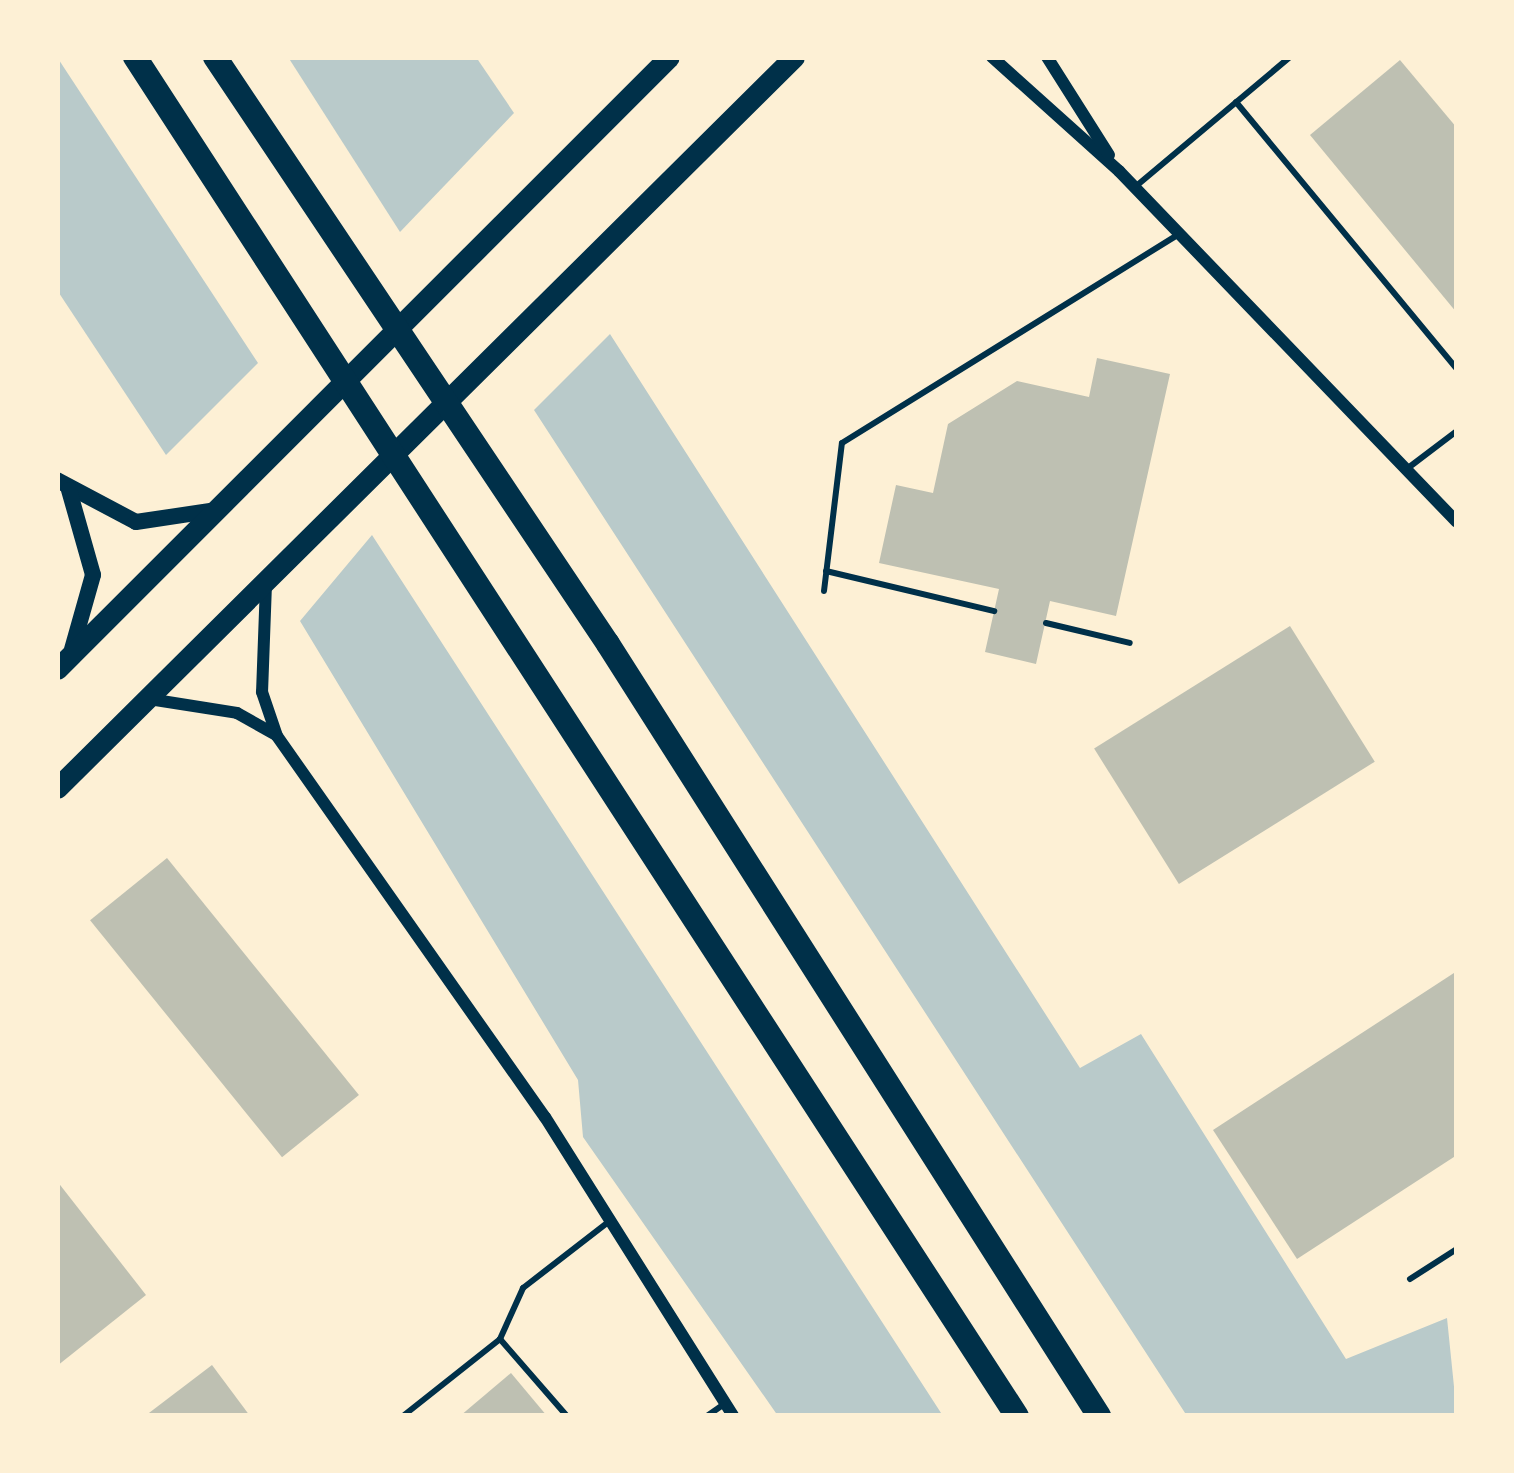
<!DOCTYPE html>
<style>
body{margin:0}
#map{position:relative;width:1514px;height:1473px;overflow:hidden;background:#fdf0d5;font-family:"Alegreya Sans",sans-serif}
div>[style]{position:absolute}
.green>*{inset:0;background:#b9caca}
.building>*{inset:0;background:#bec0b2;transform-origin:0 0}
.service>*{height:6px;margin:-3px;padding:0 3px;transform-origin:3px;border-radius:3px;background:#003049}
.minor>*{height:12px;margin:-6px;padding:0 6px;transform-origin:6px;border-radius:6px;background:#003049}
.tertiary>*{height:16px;margin:-8px;padding:0 8px;transform-origin:8px;border-radius:8px;background:#003049}
.trunk>*{height:21px;margin:-10.5px;padding:0 10.5px;transform-origin:10.5px;border-radius:10.5px;background:#003049}
.motorway>*{height:24px;margin:-12px;padding:0 12px;transform-origin:12px;border-radius:12px;background:#003049}
span{translate:-50% -50%;white-space:nowrap;text-align:center;line-height:1.15;-webkit-text-stroke:9px #fdf0d5;paint-order:stroke}
.frame{position:absolute;inset:0;border:60px solid #fdf0d5;pointer-events:none}
</style>
<div id="map">
<div class="green">
<div style="clip-path:polygon(57px 57px,258px 363px,166px 455px,57px 290px)"></div>
<div style="clip-path:polygon(288px 57px,476px 57px,514px 113px,400px 232px)"></div>
<div style="clip-path:polygon(610px 334px,1080px 1068px,1141px 1034px,1346px 1359px,1447px 1318px,1457px 1416px,1187px 1416px,534px 410px)"></div>
<div style="clip-path:polygon(372px 535px,943px 1416px,778px 1416px,583px 1137px,578px 1080px,300px 621px)"></div>
</div>
<div class="building">
<div style="clip-path:polygon(1400px 60px,1457px 128px,1457px 313px,1310px 135px)"></div>
<div style="clip-path:polygon(1097px 358px,1170px 374px,1116px 616px,1050px 601px,1036px 664px,985px 652px,999px 589px,879px 563px,896px 485px,933px 493px,948px 424px,1017px 381px,1089px 397px)"></div>
<div style="left:1290px;top:626px;width:160px;height:231px;rotate:58deg"></div>
<div style="left:167px;top:858px;width:305px;height:99px;rotate:51deg"></div>
<div style="clip-path:polygon(1457px 971px,1457px 1155px,1297px 1259px,1213px 1130px)"></div>
<div style="clip-path:polygon(57px 1181px,146px 1295px,57px 1366px)"></div>
<div style="clip-path:polygon(212px 1365px,250px 1416px,145px 1416px)"></div>
<div style="clip-path:polygon(511px 1373px,547px 1416px,460px 1416px)"></div>
</div>
<div class="service">
<div style="left:1236px;top:102px;width:347px;rotate:50.4deg"></div>
<div style="left:1135px;top:187px;width:202px;rotate:-40deg"></div>
<div style="left:1408px;top:468px;width:61px;rotate:-37.1deg"></div>
<div style="left:826px;top:571px;width:173px;rotate:13.4deg"></div>
<div style="left:824px;top:591px;width:149px;rotate:-83.1deg"></div>
<div style="left:842px;top:443px;width:394px;rotate:-31.8deg"></div>
<div style="left:1046px;top:623px;width:86px;rotate:13.4deg"></div>
<div style="left:1410px;top:1279px;width:56px;rotate:-32.6deg"></div>
<div style="left:500px;top:1339px;width:102px;rotate:49deg"></div>
<div style="left:403px;top:1416px;width:124px;rotate:-38.4deg"></div>
<div style="left:500px;top:1339px;width:56px;rotate:-65.7deg"></div>
<div style="left:523px;top:1288px;width:106px;rotate:-37.7deg"></div>
<div style="left:707px;top:1416px;width:21px;rotate:-35deg"></div>
</div>
<div class="minor">
<div style="left:992px;top:57px;width:171px;rotate:41.9deg"></div>
<div style="left:1119px;top:171px;width:487px;rotate:46.1deg"></div>
<div style="left:1047px;top:57px;width:116px;rotate:57.7deg"></div>
<div style="left:266px;top:584px;width:108px;rotate:92.1deg"></div>
<div style="left:262px;top:692px;width:46px;rotate:71.2deg"></div>
<div style="left:277px;top:736px;width:466px;rotate:54.9deg"></div>
<div style="left:545px;top:1117px;width:353px;rotate:57.8deg"></div>
<div style="left:149px;top:699px;width:89px;rotate:9deg"></div>
<div style="left:237px;top:713px;width:45px;rotate:29.4deg"></div>
</div>
<div class="tertiary">
<div style="left:57px;top:480px;width:89px;rotate:28deg"></div>
<div style="left:136px;top:522px;width:75px;rotate:-8.5deg"></div>
<div style="left:69px;top:490px;width:88px;rotate:74.2deg"></div>
<div style="left:93px;top:575px;width:77px;rotate:105.8deg"></div>
</div>
<div class="trunk">
<div style="left:57px;top:669px;width:865px;rotate:-45deg"></div>
<div style="left:57px;top:788px;width:1038px;rotate:-44.77deg"></div>
</div>
<div class="motorway">
<div style="left:135px;top:57px;width:1620px;rotate:57.02deg"></div>
<div style="left:215px;top:57px;width:706px;rotate:56.2deg"></div>
<div style="left:608px;top:644px;width:915px;rotate:57.54deg"></div>
</div>
<div class="frame"></div>
</div>
